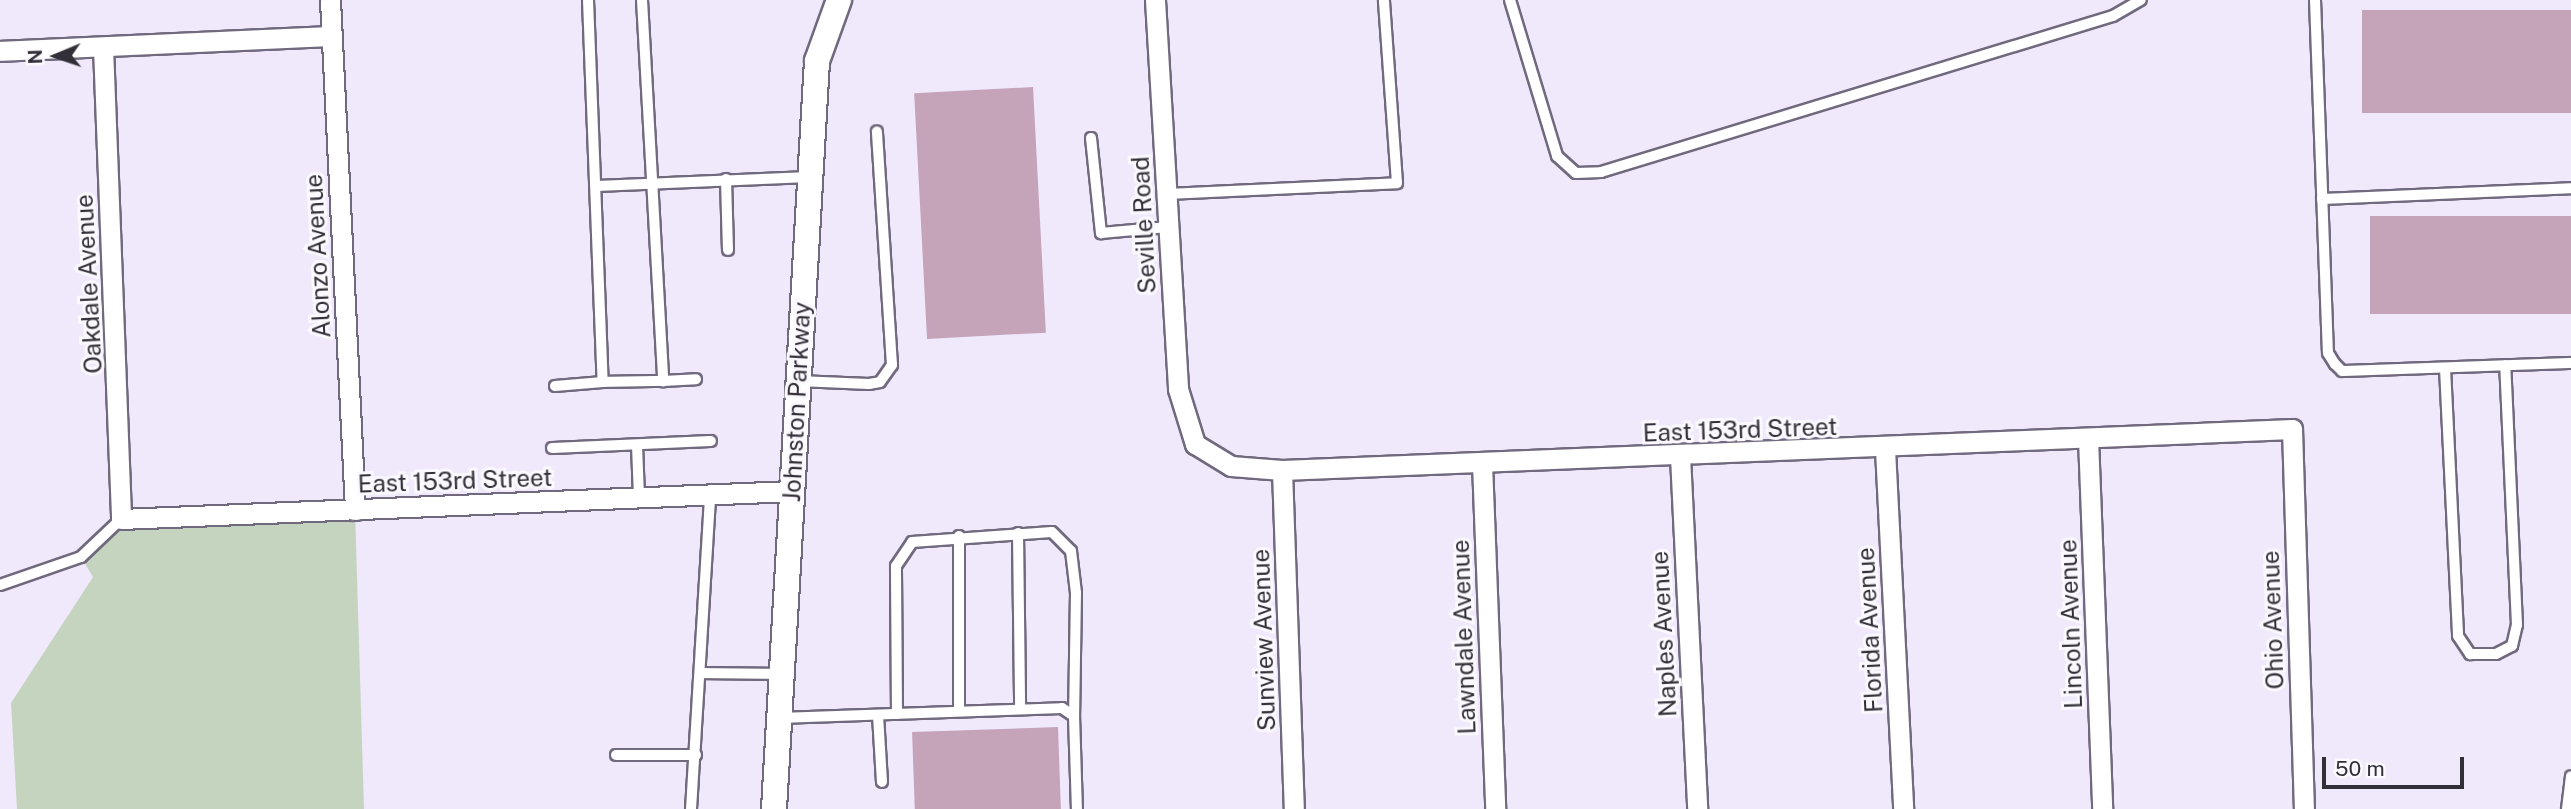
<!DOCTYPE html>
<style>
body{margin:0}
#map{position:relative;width:2571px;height:809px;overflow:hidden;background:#f0e9fc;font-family:"Public Sans",sans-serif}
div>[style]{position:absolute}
.green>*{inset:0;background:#c5d4be}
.building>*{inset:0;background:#c5a3b9;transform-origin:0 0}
.roads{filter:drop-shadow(2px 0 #71697e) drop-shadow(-2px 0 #71697e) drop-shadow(0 2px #71697e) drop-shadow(0 -2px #71697e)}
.service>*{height:10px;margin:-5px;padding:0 5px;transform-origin:5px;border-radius:5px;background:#fff}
.minor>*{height:19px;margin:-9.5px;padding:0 9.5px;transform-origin:9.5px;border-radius:9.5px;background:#fff}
.tertiary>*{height:24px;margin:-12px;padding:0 12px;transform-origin:12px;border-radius:12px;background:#fff}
span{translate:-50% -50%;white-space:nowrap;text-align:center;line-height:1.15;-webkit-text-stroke:6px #fbf9fe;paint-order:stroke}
.street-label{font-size:24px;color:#332f38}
.north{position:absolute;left:21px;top:21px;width:70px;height:70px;-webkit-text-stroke:5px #fbf9fe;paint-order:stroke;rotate:268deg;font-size:19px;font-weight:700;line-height:28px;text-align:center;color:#332f38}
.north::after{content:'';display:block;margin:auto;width:24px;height:32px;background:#332f38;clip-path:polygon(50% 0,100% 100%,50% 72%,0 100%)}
.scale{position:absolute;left:2322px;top:757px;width:142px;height:32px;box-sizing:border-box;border:4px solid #332f38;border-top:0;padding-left:9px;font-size:21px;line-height:24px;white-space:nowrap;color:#332f38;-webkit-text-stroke:5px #fbf9fe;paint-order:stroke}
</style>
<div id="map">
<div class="green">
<div style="clip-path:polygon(355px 510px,364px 809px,17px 809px,11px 703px,93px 577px,81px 557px,121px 519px)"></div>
</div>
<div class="building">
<div style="left:2571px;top:10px;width:103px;height:209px;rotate:90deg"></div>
<div style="left:1033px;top:87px;width:246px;height:119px;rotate:87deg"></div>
<div style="left:2571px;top:216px;width:98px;height:201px;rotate:90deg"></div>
<div style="left:1058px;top:727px;width:82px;height:146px;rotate:88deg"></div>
</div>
<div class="roads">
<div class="service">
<div style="left:588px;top:0;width:382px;rotate:87.8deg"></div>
<div style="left:603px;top:382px;width:60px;rotate:-1deg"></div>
<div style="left:642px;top:0;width:382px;rotate:86.8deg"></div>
<div style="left:663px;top:381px;width:33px;rotate:-3deg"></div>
<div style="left:1510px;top:0;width:163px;rotate:73.2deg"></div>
<div style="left:1557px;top:156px;width:25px;rotate:42deg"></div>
<div style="left:1576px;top:173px;width:25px;rotate:-2deg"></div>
<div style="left:1601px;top:172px;width:535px;rotate:-16.95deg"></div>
<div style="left:2113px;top:16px;width:32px;rotate:-30deg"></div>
<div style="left:2315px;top:0;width:353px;rotate:87.9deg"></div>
<div style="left:2328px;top:353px;width:13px;rotate:58deg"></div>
<div style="left:2335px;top:364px;width:10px;rotate:45deg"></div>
<div style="left:2342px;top:371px;width:229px;rotate:-2deg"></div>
<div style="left:1091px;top:138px;width:96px;rotate:84deg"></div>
<div style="left:1101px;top:233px;width:67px;rotate:-5.1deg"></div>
<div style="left:726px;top:179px;width:71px;rotate:88.4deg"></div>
<div style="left:596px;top:186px;width:214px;rotate:-2.4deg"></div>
<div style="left:1167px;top:194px;width:230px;rotate:-2.7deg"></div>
<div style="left:1397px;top:183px;width:183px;rotate:-94.1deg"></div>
<div style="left:2322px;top:199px;width:249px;rotate:-2.5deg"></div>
<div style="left:2445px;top:368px;width:268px;rotate:87.2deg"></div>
<div style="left:2458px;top:636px;width:22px;rotate:56deg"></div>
<div style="left:2470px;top:654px;width:26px"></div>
<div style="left:2496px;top:654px;width:18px;rotate:-27deg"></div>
<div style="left:2512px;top:646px;width:22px;rotate:-77deg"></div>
<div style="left:2517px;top:625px;width:260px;rotate:-92.6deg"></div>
<div style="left:798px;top:381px;width:71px;rotate:2.4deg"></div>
<div style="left:869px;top:384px;width:11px;rotate:-10deg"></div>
<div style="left:880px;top:382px;width:21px;rotate:-55deg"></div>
<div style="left:892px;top:365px;width:234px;rotate:-93.7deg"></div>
<div style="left:555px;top:386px;width:48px;rotate:-4.8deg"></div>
<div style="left:637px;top:445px;width:53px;rotate:87.8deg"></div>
<div style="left:552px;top:448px;width:159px;rotate:-2.5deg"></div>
<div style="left:1018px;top:533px;width:176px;rotate:89.3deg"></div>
<div style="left:959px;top:536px;width:175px;rotate:90deg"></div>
<div style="left:0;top:585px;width:86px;rotate:-19.1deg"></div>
<div style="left:81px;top:557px;width:55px;rotate:-43.5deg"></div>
<div style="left:702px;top:673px;width:80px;rotate:0.7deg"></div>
<div style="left:897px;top:714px;width:148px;rotate:-90.4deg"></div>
<div style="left:896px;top:566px;width:29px;rotate:-56deg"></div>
<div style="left:912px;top:542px;width:140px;rotate:-4.1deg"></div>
<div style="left:1052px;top:532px;width:27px;rotate:45deg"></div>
<div style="left:1071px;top:551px;width:42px;rotate:83.2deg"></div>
<div style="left:1076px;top:593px;width:123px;rotate:90.9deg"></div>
<div style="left:878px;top:715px;width:67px;rotate:86.6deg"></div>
<div style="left:779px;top:718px;width:283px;rotate:-2deg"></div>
<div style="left:1062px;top:708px;width:14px;rotate:34deg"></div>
<div style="left:1074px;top:716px;width:93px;rotate:88.2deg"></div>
<div style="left:616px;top:755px;width:80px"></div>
<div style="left:691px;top:809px;width:315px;rotate:-86.5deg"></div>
<div style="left:2567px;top:809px;width:33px;rotate:-83deg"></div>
</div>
<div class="minor">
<div style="left:330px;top:0;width:511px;rotate:87.19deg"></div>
<div style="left:1155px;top:0;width:390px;rotate:86.6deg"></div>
<div style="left:1178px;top:389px;width:58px;rotate:72.8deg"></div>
<div style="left:1195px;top:444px;width:42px;rotate:31.4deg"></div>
<div style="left:1231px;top:466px;width:51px;rotate:4.5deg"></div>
<div style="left:1282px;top:470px;width:1011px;rotate:-2.32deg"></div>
<div style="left:2292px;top:429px;width:380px;rotate:88.2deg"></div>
<div style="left:103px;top:47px;width:472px;rotate:87.8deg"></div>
<div style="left:121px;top:519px;width:671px;rotate:-2.39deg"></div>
<div style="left:0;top:51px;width:332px;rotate:-2.6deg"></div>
<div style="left:2088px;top:438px;width:371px;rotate:87.8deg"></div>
<div style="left:1885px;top:449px;width:360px;rotate:87.1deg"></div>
<div style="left:1680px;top:456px;width:353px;rotate:87.2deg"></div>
<div style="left:1482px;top:463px;width:346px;rotate:87.8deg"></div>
<div style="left:1282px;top:470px;width:339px;rotate:88deg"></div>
</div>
<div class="tertiary">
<div style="left:774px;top:809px;width:749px;rotate:-86.71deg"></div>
<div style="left:817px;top:61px;width:65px;rotate:-70.2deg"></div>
</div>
</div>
<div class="street-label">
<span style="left:1144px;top:225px;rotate:-93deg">Seville Road</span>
<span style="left:318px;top:256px;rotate:-93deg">Alonzo Avenue</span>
<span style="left:89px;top:284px;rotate:-93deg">Oakdale Avenue</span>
<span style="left:797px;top:402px;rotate:-87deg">Johnston Parkway</span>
<span style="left:1740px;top:430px;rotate:-2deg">East 153rd Street</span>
<span style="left:455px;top:481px;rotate:-2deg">East 153rd Street</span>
<span style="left:2273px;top:620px;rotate:-92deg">Ohio Avenue</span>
<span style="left:2071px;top:624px;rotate:-92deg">Lincoln Avenue</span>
<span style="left:1870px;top:630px;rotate:-93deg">Florida Avenue</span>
<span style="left:1664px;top:634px;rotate:-93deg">Naples Avenue</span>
<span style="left:1464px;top:637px;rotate:-92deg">Lawndale Avenue</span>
<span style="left:1264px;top:640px;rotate:-92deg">Sunview Avenue</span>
</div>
<div class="north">N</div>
<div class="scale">50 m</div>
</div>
